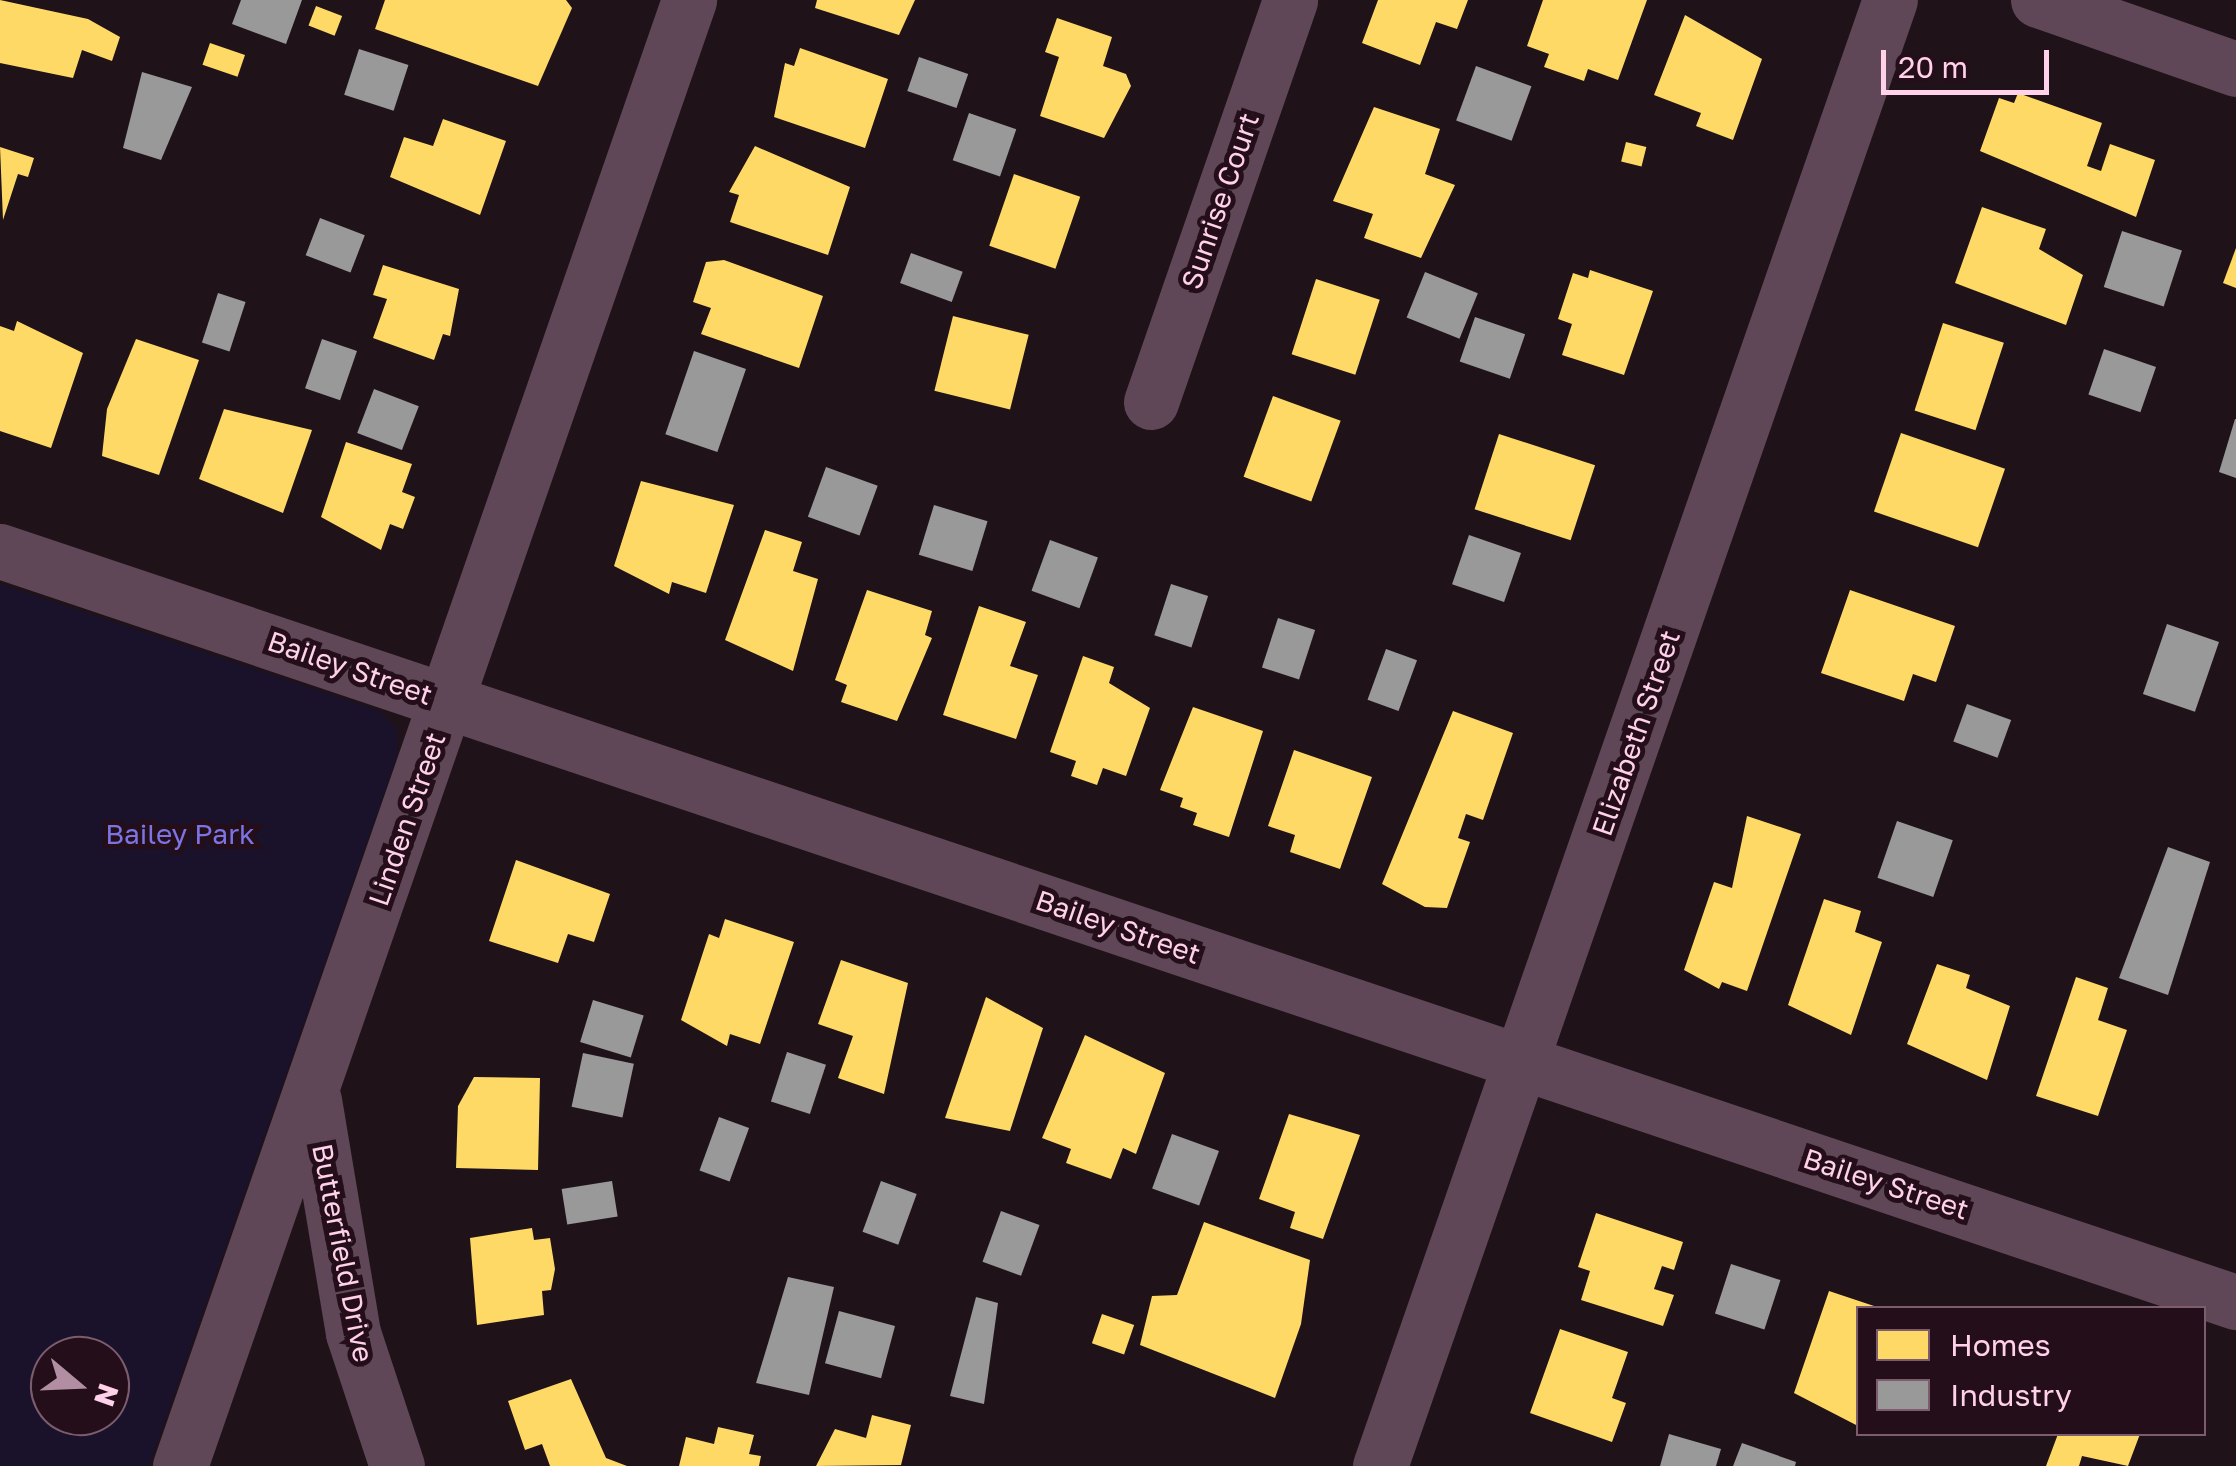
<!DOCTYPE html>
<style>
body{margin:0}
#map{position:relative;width:2236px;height:1466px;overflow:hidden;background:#1f1319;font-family:"Golos Text",sans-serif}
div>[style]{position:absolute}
.green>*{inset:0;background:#1a112b}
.homes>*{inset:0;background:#ffd966;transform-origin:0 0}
.industry>*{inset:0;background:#999;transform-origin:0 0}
.street>*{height:55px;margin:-27.5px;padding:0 27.5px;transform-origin:27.5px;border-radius:27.5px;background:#604757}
span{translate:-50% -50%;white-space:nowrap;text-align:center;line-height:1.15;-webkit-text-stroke:10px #240e19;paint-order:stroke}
.street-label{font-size:28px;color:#ffd1eb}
.park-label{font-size:28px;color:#7b74e5}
.legend{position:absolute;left:1856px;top:1306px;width:350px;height:130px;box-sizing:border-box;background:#240e19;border:2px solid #7c5c6d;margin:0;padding:12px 18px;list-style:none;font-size:30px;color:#ffd1eb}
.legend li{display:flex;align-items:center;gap:20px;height:50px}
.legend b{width:50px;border:2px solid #7c5c6d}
.north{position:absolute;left:30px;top:1336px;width:100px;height:100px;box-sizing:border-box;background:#240e19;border:2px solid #7c5c6d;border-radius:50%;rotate:109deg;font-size:28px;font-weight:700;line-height:40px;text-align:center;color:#ffd1eb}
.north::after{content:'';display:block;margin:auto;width:35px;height:45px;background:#b18ea2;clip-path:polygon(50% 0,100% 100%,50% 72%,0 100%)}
.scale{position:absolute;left:1881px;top:50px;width:168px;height:45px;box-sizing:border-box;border:5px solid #ffd1eb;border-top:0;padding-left:12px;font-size:30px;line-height:35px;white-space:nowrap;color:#ffd1eb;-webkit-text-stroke:8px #240e19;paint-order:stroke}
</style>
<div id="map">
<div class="green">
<div style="clip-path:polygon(evenodd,0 584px,380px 711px,397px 730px,398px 753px,149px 1466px,0 1466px,0 584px,110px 1356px,110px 1416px,50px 1416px,50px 1356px,110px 1356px)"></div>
</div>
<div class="homes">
<div style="clip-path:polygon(0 0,88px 19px,120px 37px,112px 61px,82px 50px,73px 78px,0 63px)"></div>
<div style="clip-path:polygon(385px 0,566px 0,572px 8px,538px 86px,375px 29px)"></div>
<div style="clip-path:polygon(817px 0,915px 0,899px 35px,815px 8px)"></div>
<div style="clip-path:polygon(1378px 0,1468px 0,1457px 29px,1436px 22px,1420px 65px,1362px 43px)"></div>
<div style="clip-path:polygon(1543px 0,1647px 0,1618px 80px,1588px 69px,1584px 81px,1544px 67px,1549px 54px,1527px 46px)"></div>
<div style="left:316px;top:6px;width:28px;height:21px;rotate:21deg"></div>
<div style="clip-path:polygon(1685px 15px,1762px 59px,1733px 140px,1696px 126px,1701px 113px,1654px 95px)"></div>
<div style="clip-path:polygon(1057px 18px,1112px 37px,1103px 66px,1126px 74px,1131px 86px,1104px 138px,1040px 116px,1059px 57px,1045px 52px)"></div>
<div style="left:210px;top:43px;width:37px;height:23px;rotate:19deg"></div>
<div style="clip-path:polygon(800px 48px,888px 79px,865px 148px,774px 117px,785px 63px,794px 66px)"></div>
<div style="clip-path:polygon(2018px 93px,2102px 123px,2087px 166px,2101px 171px,2110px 144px,2155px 160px,2136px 217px,1980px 151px,1999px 98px,2014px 103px)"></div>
<div style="clip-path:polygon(1374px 107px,1440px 129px,1425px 174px,1455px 185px,1421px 258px,1364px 238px,1373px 214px,1333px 201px)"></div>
<div style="clip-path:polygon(443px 119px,506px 141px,480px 215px,390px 177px,404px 137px,433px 146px)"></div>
<div style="left:1626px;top:142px;width:21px;height:20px;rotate:14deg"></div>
<div style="clip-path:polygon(755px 146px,850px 187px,828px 255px,730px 222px,739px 195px,729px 192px)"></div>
<div style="clip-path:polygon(0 147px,34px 158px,28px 177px,18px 174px,3px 220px)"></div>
<div style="left:1014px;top:174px;width:70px;height:76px;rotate:19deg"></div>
<div style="clip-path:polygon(1982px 207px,2046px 229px,2039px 249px,2083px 275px,2066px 325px,1955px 283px)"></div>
<div style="clip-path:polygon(2236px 248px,2236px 288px,2223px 283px)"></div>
<div style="clip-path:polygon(724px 260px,823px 296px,799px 368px,701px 334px,711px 308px,693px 302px,706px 262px)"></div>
<div style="clip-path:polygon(383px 265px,459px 289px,450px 336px,443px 334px,434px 360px,373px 338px,387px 299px,373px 295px)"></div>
<div style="clip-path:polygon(1590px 270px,1653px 291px,1624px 375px,1562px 355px,1572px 324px,1558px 319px,1573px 273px,1588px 278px)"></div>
<div style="left:1316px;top:279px;width:67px;height:79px;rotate:18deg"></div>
<div style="left:953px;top:316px;width:78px;height:77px;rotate:14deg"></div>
<div style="clip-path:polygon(17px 321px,83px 353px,51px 448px,0 431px,0 326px,14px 331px)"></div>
<div style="left:1943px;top:323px;width:64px;height:92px;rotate:18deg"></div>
<div style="clip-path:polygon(136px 339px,199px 360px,159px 475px,102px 456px,107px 409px)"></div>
<div style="left:1273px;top:396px;width:72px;height:86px;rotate:20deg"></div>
<div style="clip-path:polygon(224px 409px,312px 430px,283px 513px,199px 479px)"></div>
<div style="left:1901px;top:433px;width:110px;height:83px;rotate:19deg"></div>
<div style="left:1499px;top:434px;width:101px;height:79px;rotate:18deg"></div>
<div style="clip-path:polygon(346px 442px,412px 464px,402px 492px,415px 497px,403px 529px,390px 524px,381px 550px,321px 517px)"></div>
<div style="clip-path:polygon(641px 481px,734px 505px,706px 593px,672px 582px,669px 594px,614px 566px)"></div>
<div style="clip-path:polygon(765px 530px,802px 542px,793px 571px,818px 579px,793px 671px,725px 640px)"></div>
<div style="clip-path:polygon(867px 590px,932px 611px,925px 635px,932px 638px,897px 721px,841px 702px,847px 685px,835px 680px)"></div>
<div style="clip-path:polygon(1850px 590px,1955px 626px,1936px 682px,1913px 674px,1904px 701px,1821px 673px)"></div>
<div style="clip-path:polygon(979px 606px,1026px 622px,1010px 666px,1038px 675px,1016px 739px,943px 715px)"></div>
<div style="clip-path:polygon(1083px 656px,1114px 667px,1109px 683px,1150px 708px,1126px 776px,1103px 768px,1097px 785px,1071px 776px,1076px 761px,1050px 752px)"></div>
<div style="clip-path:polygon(1193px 707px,1263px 731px,1229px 837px,1193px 825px,1197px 813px,1180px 807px,1183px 798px,1160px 790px)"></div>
<div style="clip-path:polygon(1453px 711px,1513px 733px,1483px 820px,1466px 814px,1458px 838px,1470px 842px,1447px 908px,1425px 907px,1382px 884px)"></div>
<div style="clip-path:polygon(1294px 750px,1372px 777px,1340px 869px,1290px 852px,1295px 835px,1268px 826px)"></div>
<div style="clip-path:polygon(1747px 816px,1801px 834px,1747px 991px,1722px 982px,1719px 989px,1684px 970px,1714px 882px,1732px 888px)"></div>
<div style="clip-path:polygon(516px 860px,610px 894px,594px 942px,568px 934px,558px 963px,489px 941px)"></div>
<div style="clip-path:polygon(1824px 899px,1861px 911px,1855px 932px,1882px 942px,1851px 1035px,1788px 1005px)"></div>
<div style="clip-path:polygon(725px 919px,794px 942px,760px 1044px,730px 1034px,727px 1046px,681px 1020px,709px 934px,719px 938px)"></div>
<div style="clip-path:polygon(841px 960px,908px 983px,884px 1094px,838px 1078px,853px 1036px,818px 1024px)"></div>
<div style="clip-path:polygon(1937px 964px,1970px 975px,1966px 988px,2010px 1006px,1987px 1080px,1907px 1044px)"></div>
<div style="clip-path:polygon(2076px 977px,2108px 988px,2098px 1020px,2127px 1030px,2098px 1116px,2036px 1096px)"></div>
<div style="clip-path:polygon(986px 997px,1043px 1028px,1010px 1131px,945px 1118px)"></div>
<div style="clip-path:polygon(1085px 1035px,1165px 1073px,1136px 1154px,1123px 1148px,1111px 1179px,1066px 1163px,1071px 1149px,1042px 1138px)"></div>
<div style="clip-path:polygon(474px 1077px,540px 1078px,538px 1170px,456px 1168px,458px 1106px)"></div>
<div style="clip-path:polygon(1289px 1114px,1360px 1135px,1323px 1239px,1290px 1228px,1295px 1212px,1259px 1199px)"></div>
<div style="clip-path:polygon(1596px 1213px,1683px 1242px,1674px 1270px,1662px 1266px,1654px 1289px,1674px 1295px,1663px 1326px,1581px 1300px,1590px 1271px,1578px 1267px)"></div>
<div style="clip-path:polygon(1204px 1222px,1310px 1260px,1301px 1324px,1275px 1398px,1140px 1345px,1152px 1296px,1177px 1295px)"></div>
<div style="clip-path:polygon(532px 1228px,534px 1240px,550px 1238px,555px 1269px,551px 1290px,542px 1291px,544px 1315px,477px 1325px,470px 1238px)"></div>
<div style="clip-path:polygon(1829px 1291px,1880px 1308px,1858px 1308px,1858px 1426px,1794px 1393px)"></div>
<div style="left:1102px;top:1314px;width:34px;height:31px;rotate:19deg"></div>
<div style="clip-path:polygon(1560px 1329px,1628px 1352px,1612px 1398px,1626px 1403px,1612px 1442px,1530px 1413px)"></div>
<div style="clip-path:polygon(571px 1379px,606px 1458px,627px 1466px,550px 1466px,542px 1444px,525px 1450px,508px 1401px)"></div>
<div style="clip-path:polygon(872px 1415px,911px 1425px,901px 1465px,816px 1466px,835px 1429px,866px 1438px)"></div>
<div style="clip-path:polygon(718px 1427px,754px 1435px,749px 1454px,761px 1456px,759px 1466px,679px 1466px,686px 1437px,714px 1444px)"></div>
<div style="clip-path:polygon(2058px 1434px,2140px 1434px,2128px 1466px,2082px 1456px,2079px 1466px,2046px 1466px)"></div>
</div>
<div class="industry">
<div style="clip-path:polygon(241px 0,302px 0,286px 44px,232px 24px)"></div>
<div style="left:359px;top:49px;width:52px;height:48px;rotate:18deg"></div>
<div style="left:919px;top:57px;width:52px;height:36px;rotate:19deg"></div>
<div style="left:1476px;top:66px;width:59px;height:58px;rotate:20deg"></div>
<div style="clip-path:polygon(142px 72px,192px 87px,161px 160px,123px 148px)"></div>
<div style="left:969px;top:113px;width:50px;height:50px;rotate:19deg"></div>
<div style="left:320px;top:218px;width:48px;height:40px;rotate:21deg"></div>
<div style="left:2122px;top:231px;width:63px;height:59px;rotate:18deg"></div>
<div style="left:911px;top:253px;width:55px;height:32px;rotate:20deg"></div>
<div style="left:1425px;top:272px;width:57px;height:49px;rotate:22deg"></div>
<div style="left:218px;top:293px;width:29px;height:52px;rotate:18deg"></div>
<div style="left:1475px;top:317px;width:53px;height:47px;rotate:19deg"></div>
<div style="left:322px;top:339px;width:37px;height:52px;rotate:19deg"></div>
<div style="left:2104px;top:349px;width:55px;height:48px;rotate:19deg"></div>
<div style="left:694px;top:351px;width:55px;height:88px;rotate:19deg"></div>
<div style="left:374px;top:389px;width:48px;height:47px;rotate:21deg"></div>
<div style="clip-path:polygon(2235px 419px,2236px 419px,2236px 478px,2219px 472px)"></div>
<div style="left:826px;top:467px;width:55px;height:53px;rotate:20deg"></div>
<div style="left:934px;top:505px;width:56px;height:52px;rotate:17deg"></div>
<div style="left:1469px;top:535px;width:55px;height:52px;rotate:19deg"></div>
<div style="left:1050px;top:540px;width:51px;height:54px;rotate:20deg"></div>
<div style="left:1171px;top:584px;width:39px;height:54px;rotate:18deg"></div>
<div style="left:1278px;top:618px;width:39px;height:52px;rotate:18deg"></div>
<div style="left:2167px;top:624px;width:55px;height:74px;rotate:19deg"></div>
<div style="left:1386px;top:649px;width:33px;height:54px;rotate:20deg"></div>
<div style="left:1967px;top:704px;width:47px;height:40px;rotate:20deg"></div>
<div style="left:1897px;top:821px;width:59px;height:60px;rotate:19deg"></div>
<div style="clip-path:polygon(2168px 847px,2210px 862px,2168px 995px,2119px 978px)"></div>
<div style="left:593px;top:1000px;width:53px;height:44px;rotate:17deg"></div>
<div style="left:787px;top:1052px;width:41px;height:52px;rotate:18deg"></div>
<div style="left:583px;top:1053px;width:52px;height:55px;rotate:12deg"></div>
<div style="left:719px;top:1117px;width:32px;height:57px;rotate:20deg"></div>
<div style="left:1172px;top:1134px;width:50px;height:58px;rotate:20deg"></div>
<div style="left:612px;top:1181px;width:36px;height:51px;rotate:81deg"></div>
<div style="left:881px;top:1181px;width:38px;height:54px;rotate:20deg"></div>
<div style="left:1001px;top:1211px;width:41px;height:54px;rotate:20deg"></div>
<div style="left:1731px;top:1264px;width:52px;height:52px;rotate:18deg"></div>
<div style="clip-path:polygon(788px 1277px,834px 1287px,809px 1395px,756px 1383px)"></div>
<div style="clip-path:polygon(976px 1297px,998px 1303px,984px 1404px,950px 1396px)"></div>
<div style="left:839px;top:1311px;width:58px;height:54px;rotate:15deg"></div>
<div style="clip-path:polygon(1669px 1434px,1721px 1449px,1716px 1466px,1660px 1466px)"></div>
<div style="clip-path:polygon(1742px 1443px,1796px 1462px,1795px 1466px,1733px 1466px)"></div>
</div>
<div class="street">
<div style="left:2038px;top:0;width:210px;rotate:19.2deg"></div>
<div style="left:1151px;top:402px;width:425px;rotate:-70.9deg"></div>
<div style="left:0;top:551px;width:2359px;rotate:18.57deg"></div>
<div style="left:314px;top:1100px;width:236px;rotate:80.5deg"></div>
<div style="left:353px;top:1333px;width:140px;rotate:71.7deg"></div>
<div style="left:180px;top:1466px;width:1552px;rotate:-70.85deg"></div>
<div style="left:1380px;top:1466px;width:1552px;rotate:-70.82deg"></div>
</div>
<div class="street-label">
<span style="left:1220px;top:201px;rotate:-71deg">Sunrise Court</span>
<span style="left:350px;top:668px;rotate:19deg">Bailey Street</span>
<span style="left:1636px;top:733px;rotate:-71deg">Elizabeth Street</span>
<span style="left:407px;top:819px;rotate:-71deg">Linden Street</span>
<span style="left:1118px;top:927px;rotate:19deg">Bailey Street</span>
<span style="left:1886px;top:1184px;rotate:18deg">Bailey Street</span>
<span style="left:343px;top:1253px;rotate:79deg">Butterfield Drive</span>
</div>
<div class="park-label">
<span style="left:180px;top:834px">Bailey Park</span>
</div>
<ul class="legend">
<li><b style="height:28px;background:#ffd966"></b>Homes</li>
<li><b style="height:28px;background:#999"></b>Industry</li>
</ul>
<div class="north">N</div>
<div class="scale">20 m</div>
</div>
